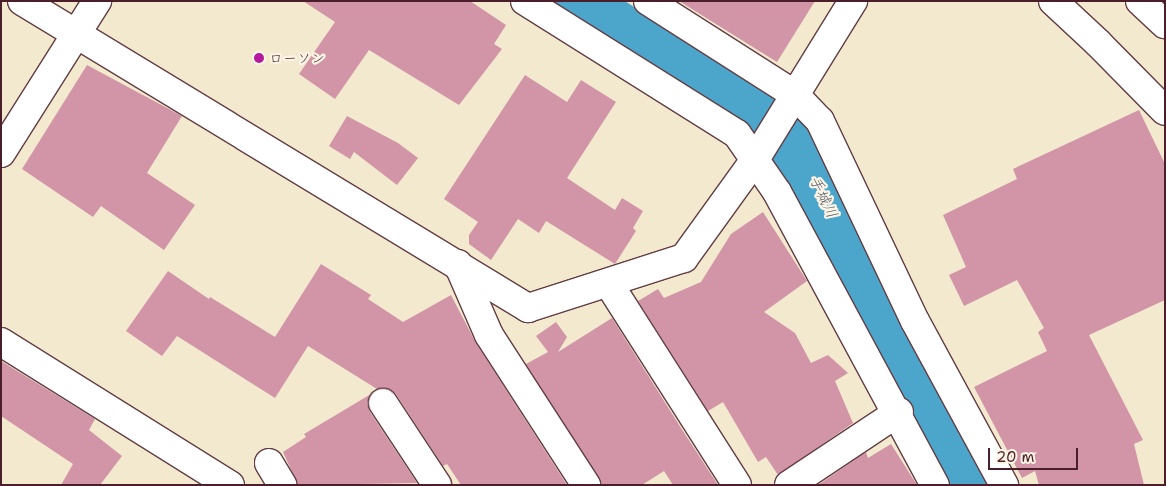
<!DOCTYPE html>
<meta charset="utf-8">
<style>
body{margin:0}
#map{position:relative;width:1166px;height:486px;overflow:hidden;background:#f2e9cf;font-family:"Shantell Sans","Klee One",sans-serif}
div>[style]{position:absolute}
.river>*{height:54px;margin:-27px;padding:0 27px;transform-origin:27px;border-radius:27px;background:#4ca5ca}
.building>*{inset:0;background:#d295a8}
.roads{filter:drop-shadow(1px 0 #633d44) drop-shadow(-1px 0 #633d44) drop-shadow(0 1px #633d44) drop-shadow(0 -1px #633d44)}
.minor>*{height:28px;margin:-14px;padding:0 14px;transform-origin:14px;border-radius:14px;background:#fff}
.dots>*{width:14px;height:14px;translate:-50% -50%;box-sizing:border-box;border:2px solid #fcf5e5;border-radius:50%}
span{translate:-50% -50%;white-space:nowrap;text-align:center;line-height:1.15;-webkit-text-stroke:4.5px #fcf5e5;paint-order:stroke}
.poi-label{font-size:14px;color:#4a1f2b}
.left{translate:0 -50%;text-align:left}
.water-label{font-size:15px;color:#4b556b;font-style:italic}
.frame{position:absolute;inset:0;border:2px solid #4a1f2b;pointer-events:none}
.scale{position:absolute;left:988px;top:448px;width:90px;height:22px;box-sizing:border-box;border:2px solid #4a1f2b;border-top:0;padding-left:6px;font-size:15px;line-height:18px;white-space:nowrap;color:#4a1f2b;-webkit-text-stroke:4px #fcf5e5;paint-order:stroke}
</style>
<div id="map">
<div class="river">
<div style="left:575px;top:1px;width:197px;rotate:32.8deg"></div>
<div style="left:741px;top:108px;width:72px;rotate:35.9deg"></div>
<div style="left:799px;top:150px;width:374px;rotate:63.5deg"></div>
</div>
<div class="building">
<div style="clip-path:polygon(303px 1px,470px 1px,506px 25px,494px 44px,502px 49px,459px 105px,369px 50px,335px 99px,299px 74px,335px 22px)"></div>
<div style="clip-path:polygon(679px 1px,815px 1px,777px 62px)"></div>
<div style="clip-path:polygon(87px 65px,182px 116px,147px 173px,195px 205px,164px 250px,101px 206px,93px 217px,22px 169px)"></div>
<div style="clip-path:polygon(525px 75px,567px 102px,581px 80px,616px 102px,567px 178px,615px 210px,622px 198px,643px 211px,633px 228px,636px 231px,615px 264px,546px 221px,539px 233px,518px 219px,491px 260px,469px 244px,469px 235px,478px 222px,444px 199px)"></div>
<div style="clip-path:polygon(1139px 110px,1165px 164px,1165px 300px,1089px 335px,1143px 440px,1134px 444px,1144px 485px,1039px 485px,1035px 471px,1022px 478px,974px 387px,1047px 351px,1038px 332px,1044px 328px,1017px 280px,964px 306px,949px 275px,966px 267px,943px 215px,1017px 179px,1013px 169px)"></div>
<div style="clip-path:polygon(347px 116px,398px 143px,418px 158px,397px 185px,354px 152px,350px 159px,329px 146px)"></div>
<div style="clip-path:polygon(763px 212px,807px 281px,764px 312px,795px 333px,811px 363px,828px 355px,848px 373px,835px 381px,853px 423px,778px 475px,766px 457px,758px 462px,723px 402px,708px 411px,638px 301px,658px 289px,664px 298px,701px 282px,731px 234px)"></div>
<div style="clip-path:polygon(321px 264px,371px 295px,368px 299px,403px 322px,451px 295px,476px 343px,567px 485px,461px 485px,447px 464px,443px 466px,396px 394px,390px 389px,377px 389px,308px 346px,275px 398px,177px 336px,162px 356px,126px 331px,168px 271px,209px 299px,210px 297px,275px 337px)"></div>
<div style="clip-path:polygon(612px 318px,681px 428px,718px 485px,673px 485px,664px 471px,642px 485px,602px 485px,526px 364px,548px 352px,536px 336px,556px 322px,567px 337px,558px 352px)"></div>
<div style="clip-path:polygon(1px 361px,95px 419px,89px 430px,122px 456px,100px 485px,61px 485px,73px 464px,1px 416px)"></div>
<div style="clip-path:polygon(371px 394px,367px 403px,370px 412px,417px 483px,298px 485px,283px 452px,306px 437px,304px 434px)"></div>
<div style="clip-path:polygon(891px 444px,917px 485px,818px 485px,866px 452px,868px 458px)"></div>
</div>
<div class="roads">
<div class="minor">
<div style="left:22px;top:1px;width:592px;rotate:31.25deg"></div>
<div style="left:528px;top:308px;width:164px;rotate:-17.8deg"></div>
<div style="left:684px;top:258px;width:123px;rotate:-54.2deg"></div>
<div style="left:756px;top:158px;width:185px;rotate:-58.3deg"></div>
<div style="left:525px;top:1px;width:250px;rotate:32.1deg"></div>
<div style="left:737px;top:134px;width:70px;rotate:55.4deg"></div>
<div style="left:777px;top:192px;width:333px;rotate:61.7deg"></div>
<div style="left:648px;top:1px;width:173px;rotate:32.5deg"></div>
<div style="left:794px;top:94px;width:37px;rotate:46deg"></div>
<div style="left:820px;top:121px;width:221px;rotate:64.6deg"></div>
<div style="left:915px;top:321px;width:187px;rotate:61.5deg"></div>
<div style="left:1053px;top:1px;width:62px;rotate:43deg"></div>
<div style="left:1098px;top:43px;width:95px;rotate:45.4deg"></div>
<div style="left:1140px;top:1px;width:34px;rotate:43deg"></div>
<div style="left:1px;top:153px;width:180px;rotate:-57.7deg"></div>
<div style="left:458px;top:264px;width:77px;rotate:66.4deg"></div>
<div style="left:489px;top:335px;width:179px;rotate:57.1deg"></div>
<div style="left:609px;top:284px;width:238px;rotate:57.5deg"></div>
<div style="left:1px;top:342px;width:270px;rotate:32deg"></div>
<div style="left:383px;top:403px;width:98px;rotate:56.6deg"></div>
<div style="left:269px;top:463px;width:26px;rotate:59deg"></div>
<div style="left:789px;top:485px;width:132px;rotate:-33.6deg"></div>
</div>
</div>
<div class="dots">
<div style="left:259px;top:58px;background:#b5179e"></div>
</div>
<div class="poi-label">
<span class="left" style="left:269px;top:58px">ローソン</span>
</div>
<div class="water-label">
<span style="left:823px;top:197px;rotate:64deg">手城川</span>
</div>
<div class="frame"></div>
<div class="scale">20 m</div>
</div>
